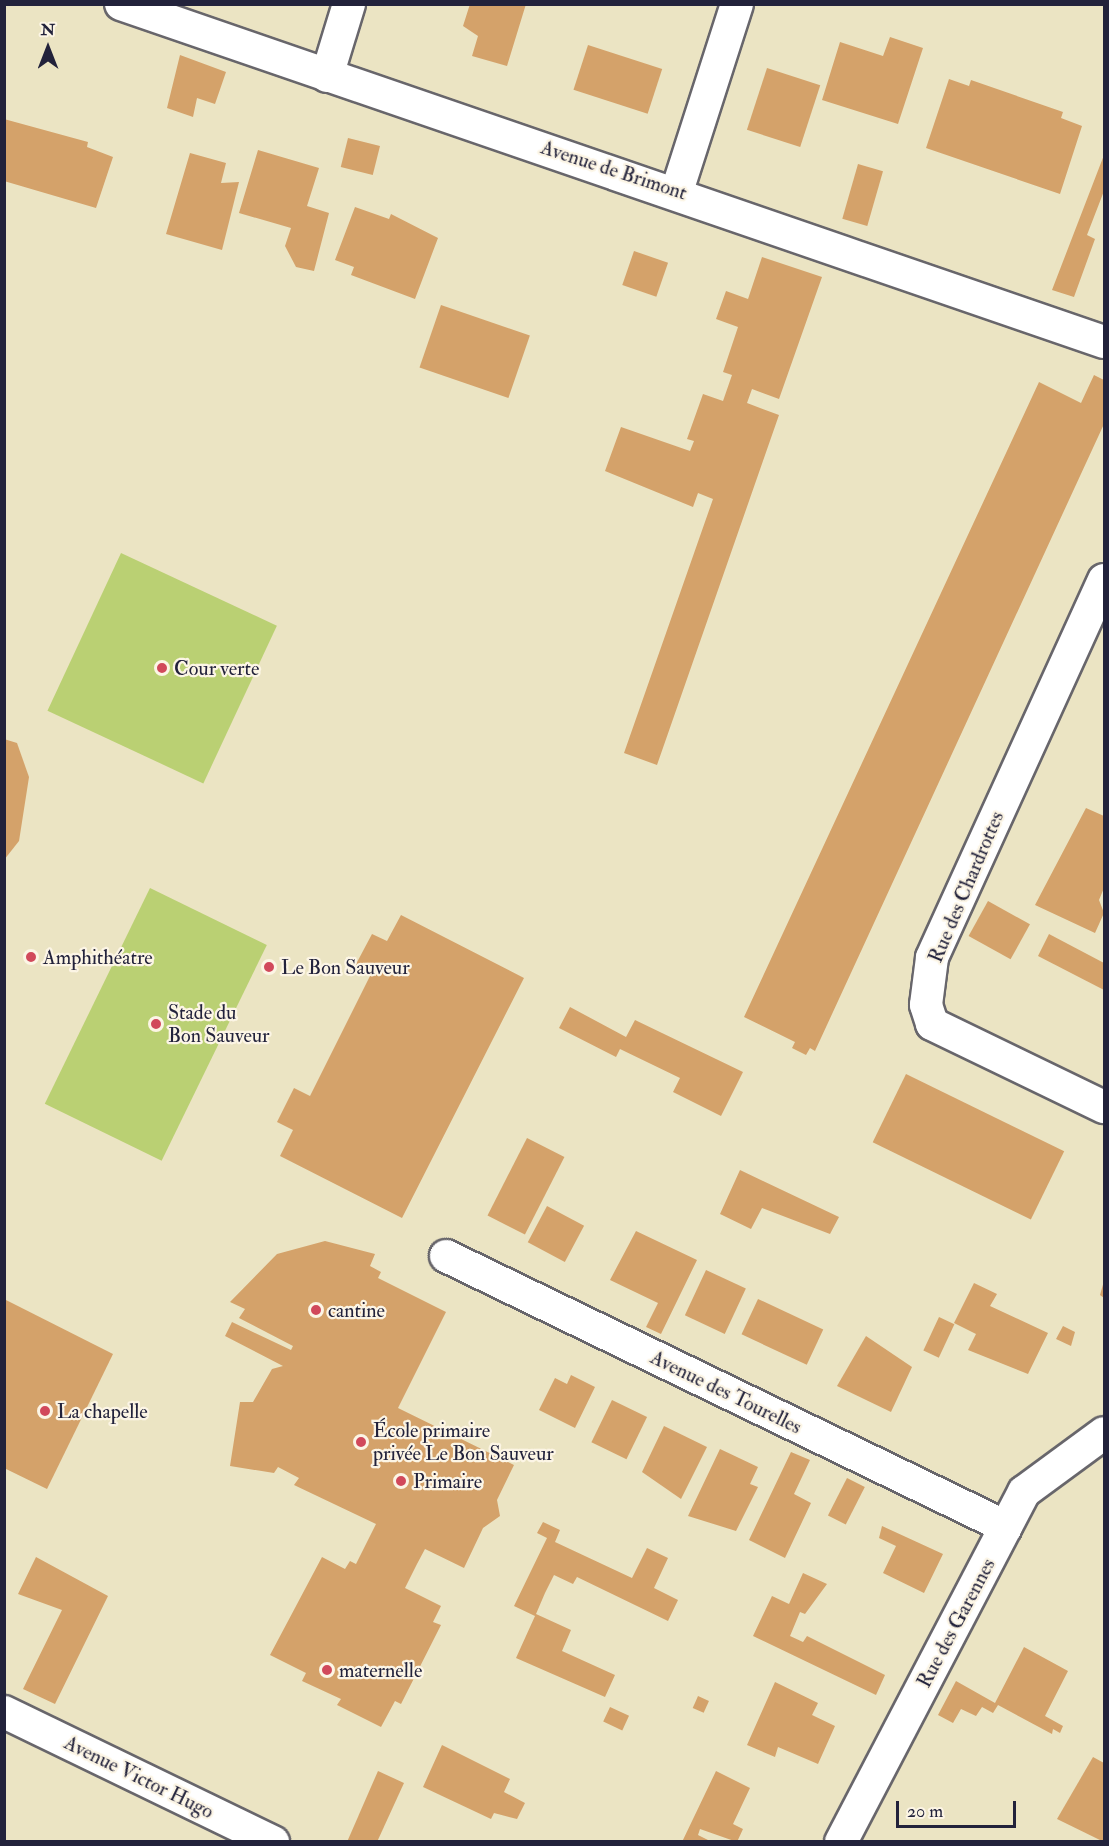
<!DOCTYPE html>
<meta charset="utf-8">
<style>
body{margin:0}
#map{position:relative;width:1109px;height:1846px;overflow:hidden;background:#ebe4c3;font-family:"IM FELL Double Pica",serif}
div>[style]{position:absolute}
.green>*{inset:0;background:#bad073;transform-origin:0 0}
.building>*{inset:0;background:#d4a26a;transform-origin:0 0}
.roads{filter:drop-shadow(2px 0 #68666b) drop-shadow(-2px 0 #68666b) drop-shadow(0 2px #68666b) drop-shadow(0 -2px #68666b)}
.minor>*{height:32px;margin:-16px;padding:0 16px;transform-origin:16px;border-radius:16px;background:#fff}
.dots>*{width:16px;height:16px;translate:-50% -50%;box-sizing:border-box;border:3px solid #fcf5e5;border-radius:50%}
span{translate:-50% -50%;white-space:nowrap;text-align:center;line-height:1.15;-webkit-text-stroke:4.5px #fcf5e5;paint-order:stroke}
.street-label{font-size:20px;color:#22223b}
.poi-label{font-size:20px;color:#22223b}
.left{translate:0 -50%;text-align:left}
.frame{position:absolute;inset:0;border:6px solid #22223b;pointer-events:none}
.north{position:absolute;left:18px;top:18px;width:60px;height:60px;-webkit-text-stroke:4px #fcf5e5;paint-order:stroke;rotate:0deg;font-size:16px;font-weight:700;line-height:24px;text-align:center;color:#22223b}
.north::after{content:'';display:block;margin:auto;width:21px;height:27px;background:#22223b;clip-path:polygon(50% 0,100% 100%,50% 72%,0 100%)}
.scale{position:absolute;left:896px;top:1801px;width:120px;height:27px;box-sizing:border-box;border:3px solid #22223b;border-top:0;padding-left:8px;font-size:18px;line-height:21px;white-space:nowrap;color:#22223b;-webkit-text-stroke:4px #fcf5e5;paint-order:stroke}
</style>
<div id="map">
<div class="green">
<div style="left:121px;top:553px;width:172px;height:174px;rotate:25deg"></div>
<div style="left:150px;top:888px;width:130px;height:240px;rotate:26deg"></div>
</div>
<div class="building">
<div style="clip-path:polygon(470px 4px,526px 4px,507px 66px,472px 56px,478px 36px,463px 26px)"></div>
<div style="clip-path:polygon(890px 37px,923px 48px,898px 124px,822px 100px,840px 42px,883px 56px)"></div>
<div style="left:588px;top:45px;width:78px;height:47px;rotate:18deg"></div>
<div style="clip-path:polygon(180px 55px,226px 72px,215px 104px,197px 98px,193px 117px,167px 108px)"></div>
<div style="left:767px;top:68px;width:56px;height:65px;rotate:18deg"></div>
<div style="clip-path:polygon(949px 79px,969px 86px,971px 80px,1063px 112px,1061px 118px,1082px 126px,1060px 194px,926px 148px)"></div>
<div style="clip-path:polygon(4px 119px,88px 142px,87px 147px,113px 157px,96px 208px,4px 181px)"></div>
<div style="left:348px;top:138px;width:33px;height:30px;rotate:14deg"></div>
<div style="clip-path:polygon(258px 150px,319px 168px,307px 206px,329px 213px,314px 271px,296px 267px,285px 246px,291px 228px,239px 213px)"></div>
<div style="clip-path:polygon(190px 153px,226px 163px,221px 183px,239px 182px,222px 250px,166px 234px)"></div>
<div style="clip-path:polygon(1104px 155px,1104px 191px,1087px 235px,1095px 239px,1074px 297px,1052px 290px)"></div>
<div style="left:858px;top:164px;width:26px;height:57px;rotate:16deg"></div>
<div style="clip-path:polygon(355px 207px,389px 219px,391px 214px,438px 238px,415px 299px,351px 275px,354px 267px,335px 260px)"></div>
<div style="left:634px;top:251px;width:36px;height:36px;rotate:19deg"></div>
<div style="clip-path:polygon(762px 257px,822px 277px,779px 399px,752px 389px,747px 403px,779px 415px,657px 765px,624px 753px,713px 499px,698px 493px,693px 507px,605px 471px,621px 427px,690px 451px,694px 441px,687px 439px,703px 394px,723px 401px,732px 375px,723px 372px,738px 327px,716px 319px,726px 291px,748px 299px)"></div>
<div style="left:441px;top:305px;width:94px;height:66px;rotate:19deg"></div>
<div style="clip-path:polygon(1094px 375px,1104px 380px,1104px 424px,815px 1051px,810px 1048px,806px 1055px,792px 1048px,795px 1042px,744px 1017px,1039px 382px,1081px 403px)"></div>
<div style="clip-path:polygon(4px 739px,17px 743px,29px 777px,19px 841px,4px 860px)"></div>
<div style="clip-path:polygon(1086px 808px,1104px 816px,1104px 888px,1099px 900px,1104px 913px,1095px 933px,1035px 905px)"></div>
<div style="left:988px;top:901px;width:48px;height:40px;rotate:29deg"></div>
<div style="clip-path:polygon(401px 915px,524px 978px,402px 1218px,280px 1156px,293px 1130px,277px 1122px,294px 1088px,310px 1096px,371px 974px,355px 966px,372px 934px,387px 941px)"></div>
<div style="clip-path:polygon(1049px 934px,1104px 963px,1104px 990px,1038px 956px)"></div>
<div style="clip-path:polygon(570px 1007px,626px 1037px,635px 1020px,743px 1072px,721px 1116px,673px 1092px,680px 1078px,620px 1049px,616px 1057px,559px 1028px)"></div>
<div style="left:906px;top:1074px;width:176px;height:76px;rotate:26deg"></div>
<div style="left:527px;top:1138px;width:42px;height:87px;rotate:27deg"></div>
<div style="clip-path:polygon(740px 1170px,839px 1217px,830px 1234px,762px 1208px,751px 1229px,720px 1214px)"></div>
<div style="left:547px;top:1206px;width:42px;height:41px;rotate:28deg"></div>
<div style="clip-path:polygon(636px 1231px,697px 1260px,661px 1334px,646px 1327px,658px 1303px,610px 1280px)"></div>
<div style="clip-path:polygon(325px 1241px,375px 1254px,370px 1266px,381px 1272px,378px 1278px,446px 1312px,398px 1408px,514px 1465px,497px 1500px,500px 1516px,483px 1528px,464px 1568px,425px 1549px,417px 1564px,405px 1588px,441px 1606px,433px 1622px,441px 1625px,401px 1704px,395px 1701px,381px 1727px,337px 1705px,341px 1699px,302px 1681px,306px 1673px,270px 1655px,322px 1557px,345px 1569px,350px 1561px,356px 1564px,376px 1524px,294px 1485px,299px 1478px,278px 1467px,274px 1473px,230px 1466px,240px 1402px,253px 1402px,272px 1369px,283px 1366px,225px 1336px,232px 1322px,291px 1350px,293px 1346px,239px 1318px,245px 1309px,230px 1302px,277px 1254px)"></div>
<div style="left:706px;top:1270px;width:44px;height:50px;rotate:25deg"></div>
<div style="clip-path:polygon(1104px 1281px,1104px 1298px,1100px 1295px)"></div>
<div style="clip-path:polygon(974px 1283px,997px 1294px,990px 1306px,1048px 1333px,1028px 1374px,968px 1350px,976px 1334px,954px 1323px)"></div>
<div style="clip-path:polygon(4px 1299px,113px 1354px,47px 1489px,4px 1468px)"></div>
<div style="left:758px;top:1299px;width:72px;height:39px;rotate:25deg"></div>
<div style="left:939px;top:1317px;width:17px;height:37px;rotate:25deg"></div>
<div style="clip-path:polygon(1063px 1326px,1075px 1332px,1071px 1346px,1056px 1339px)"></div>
<div style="clip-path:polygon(866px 1336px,912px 1367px,891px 1412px,837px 1386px)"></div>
<div style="clip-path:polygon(571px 1375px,595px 1387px,575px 1428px,539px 1410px,555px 1378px,567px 1384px)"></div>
<div style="left:612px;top:1400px;width:39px;height:47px;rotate:26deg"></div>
<div style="clip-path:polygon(664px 1426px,707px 1447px,681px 1499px,642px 1472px)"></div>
<div style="clip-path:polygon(720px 1449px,758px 1467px,750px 1484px,758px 1487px,736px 1531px,688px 1516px)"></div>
<div style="clip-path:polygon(791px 1452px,810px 1460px,794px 1494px,811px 1503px,785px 1558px,749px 1540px)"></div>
<div style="left:847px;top:1478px;width:20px;height:42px;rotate:27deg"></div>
<div style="clip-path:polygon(543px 1522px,560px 1530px,555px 1542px,632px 1578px,647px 1548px,668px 1558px,654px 1588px,678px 1600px,668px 1621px,577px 1577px,573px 1584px,554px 1575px,545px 1593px,536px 1614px,571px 1630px,562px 1651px,615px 1675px,605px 1697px,516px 1658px,535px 1616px,514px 1606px,547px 1538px,537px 1533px)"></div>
<div style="clip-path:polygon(882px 1526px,943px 1554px,924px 1593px,883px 1573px,896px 1546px,879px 1538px)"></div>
<div style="clip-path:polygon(36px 1557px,108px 1596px,55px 1704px,23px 1689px,62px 1610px,18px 1594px)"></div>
<div style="clip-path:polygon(803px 1573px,827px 1584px,805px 1614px,800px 1612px,790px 1636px,803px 1642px,807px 1636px,885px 1675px,876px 1695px,753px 1636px,772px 1596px,789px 1604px)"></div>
<div style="clip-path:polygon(1024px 1647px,1068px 1671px,1045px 1716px,1063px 1726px,1060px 1733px,1053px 1729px,1052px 1734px,998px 1705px,993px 1713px,982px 1707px,976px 1716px,961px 1709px,953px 1723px,938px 1715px,956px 1681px,995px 1703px)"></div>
<div style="clip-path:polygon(775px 1682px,818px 1703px,812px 1715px,835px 1726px,818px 1764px,778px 1747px,775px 1757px,747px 1745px)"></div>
<div style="left:698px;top:1696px;width:12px;height:13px;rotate:24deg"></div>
<div style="left:610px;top:1707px;width:21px;height:16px;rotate:25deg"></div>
<div style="clip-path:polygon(442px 1745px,510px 1779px,504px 1792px,525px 1803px,517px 1819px,494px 1813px,491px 1819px,423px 1787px)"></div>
<div style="clip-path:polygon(1093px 1757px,1104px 1763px,1104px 1842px,1057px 1819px)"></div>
<div style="clip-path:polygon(378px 1771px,404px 1783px,377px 1842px,347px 1842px)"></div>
<div style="clip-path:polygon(716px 1771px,750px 1788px,733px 1824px,743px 1829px,737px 1842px,700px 1829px,698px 1835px,712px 1842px,682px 1842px)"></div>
</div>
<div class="roads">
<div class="minor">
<div style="left:121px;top:4px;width:1039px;rotate:18.98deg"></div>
<div style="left:327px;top:76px;width:75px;rotate:-73deg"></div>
<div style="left:677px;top:191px;width:196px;rotate:-72.2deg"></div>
<div style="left:1104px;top:580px;width:415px;rotate:114.5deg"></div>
<div style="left:932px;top:958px;width:47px;rotate:97.3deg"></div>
<div style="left:926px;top:1005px;width:20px;rotate:72deg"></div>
<div style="left:932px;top:1024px;width:191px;rotate:25.8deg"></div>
<div style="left:446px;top:1256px;width:622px;rotate:25.82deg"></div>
<div style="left:4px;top:1712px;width:299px;rotate:25.8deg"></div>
<div style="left:841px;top:1842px;width:395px;rotate:-62.4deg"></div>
<div style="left:1024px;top:1492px;width:99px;rotate:-36.4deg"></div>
</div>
</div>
<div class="dots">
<div style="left:162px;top:668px;background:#d1495b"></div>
<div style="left:31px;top:957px;background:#d1495b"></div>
<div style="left:269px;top:967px;background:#d1495b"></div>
<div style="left:156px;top:1024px;background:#d1495b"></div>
<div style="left:316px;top:1310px;background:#d1495b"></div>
<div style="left:45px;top:1411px;background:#d1495b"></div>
<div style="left:361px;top:1442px;background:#d1495b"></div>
<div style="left:401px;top:1481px;background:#d1495b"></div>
<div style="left:327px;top:1670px;background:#d1495b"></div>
</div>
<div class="street-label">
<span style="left:614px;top:170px;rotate:18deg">Avenue de Brimont</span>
<span style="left:966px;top:887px;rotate:-67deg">Rue des Chardrottes</span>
<span style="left:726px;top:1392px;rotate:26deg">Avenue des Tourelles</span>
<span style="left:956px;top:1623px;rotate:-62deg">Rue des Garennes</span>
<span style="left:139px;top:1777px;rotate:26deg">Avenue Victor Hugo</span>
</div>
<div class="poi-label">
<span class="left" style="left:174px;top:668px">Cour verte</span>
<span class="left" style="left:43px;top:957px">Amphithéatre</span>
<span class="left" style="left:281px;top:967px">Le Bon Sauveur</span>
<span class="left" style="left:168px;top:1024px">Stade du<br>Bon Sauveur</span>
<span class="left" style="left:328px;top:1310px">cantine</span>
<span class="left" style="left:57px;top:1411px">La chapelle</span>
<span class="left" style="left:373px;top:1442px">École primaire<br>privée Le Bon Sauveur</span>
<span class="left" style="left:413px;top:1481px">Primaire</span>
<span class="left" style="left:339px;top:1670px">maternelle</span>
</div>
<div class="frame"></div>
<div class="north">N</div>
<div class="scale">20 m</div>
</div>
